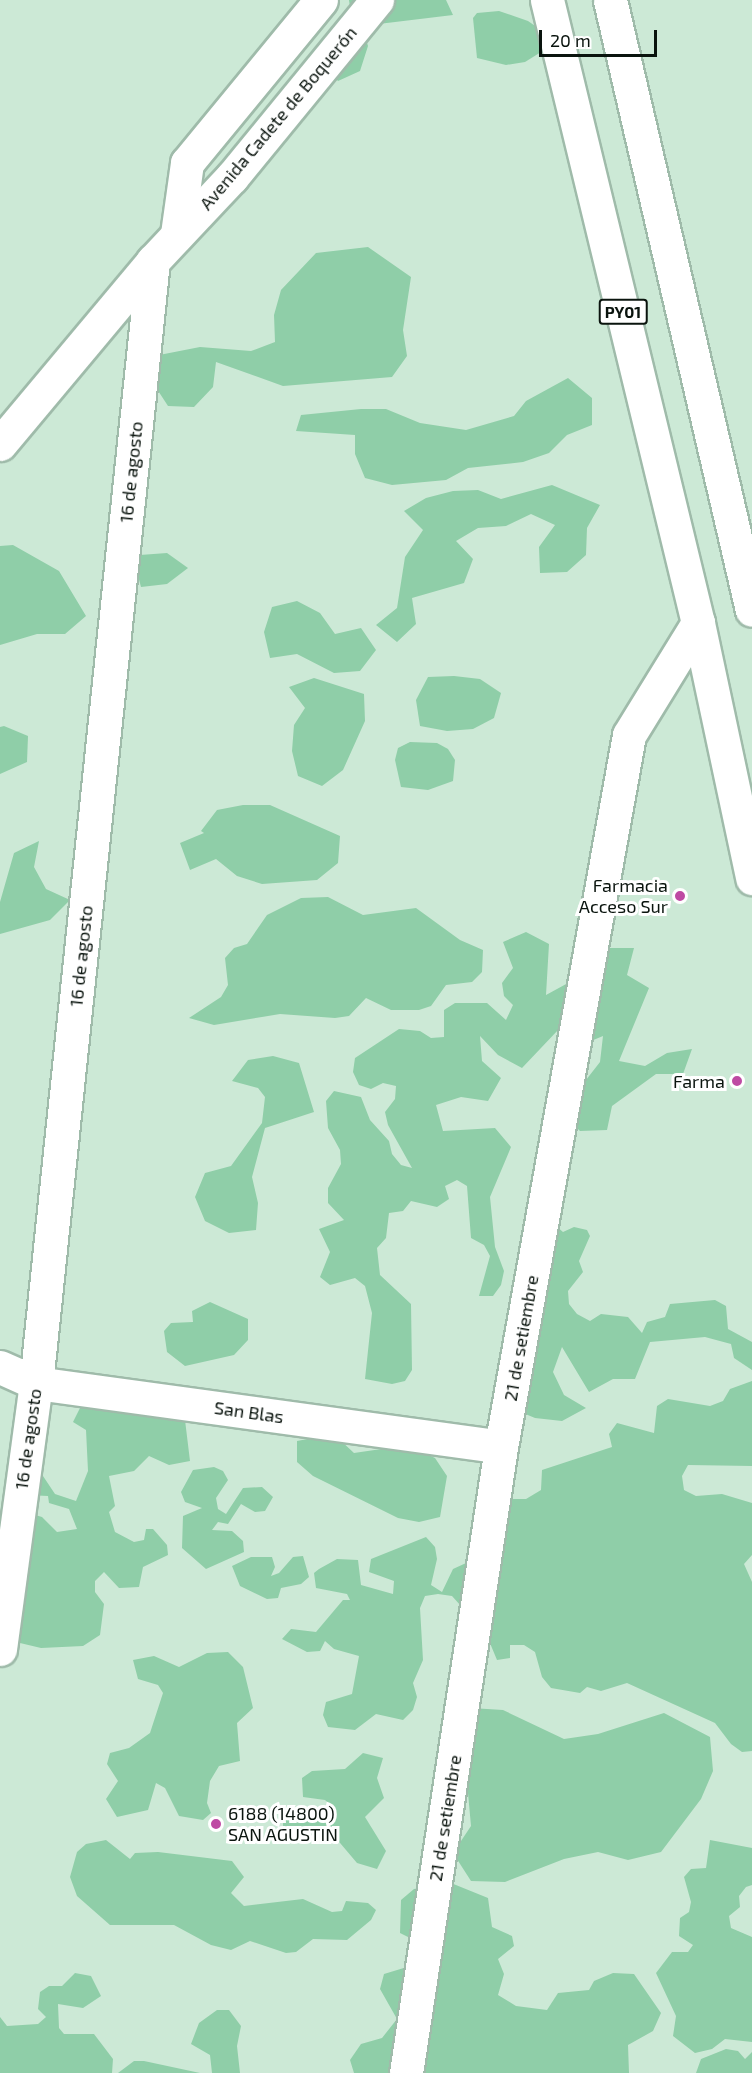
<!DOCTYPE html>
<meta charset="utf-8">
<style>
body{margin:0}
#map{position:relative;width:752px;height:2073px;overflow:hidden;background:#cce9d6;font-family:"Exo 2",sans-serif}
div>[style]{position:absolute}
.green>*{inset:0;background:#8fcea8}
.roads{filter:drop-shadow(2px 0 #9fbbaa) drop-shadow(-2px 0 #9fbbaa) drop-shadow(0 2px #9fbbaa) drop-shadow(0 -2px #9fbbaa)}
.street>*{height:33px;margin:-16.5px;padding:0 16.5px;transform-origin:16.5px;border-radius:16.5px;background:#fff}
.secondary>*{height:33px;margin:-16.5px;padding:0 16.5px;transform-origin:16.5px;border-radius:16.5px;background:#fff}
.highway>*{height:33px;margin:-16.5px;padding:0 16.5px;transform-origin:16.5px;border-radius:16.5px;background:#fff}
.dots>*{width:16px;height:16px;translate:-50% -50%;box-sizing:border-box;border:3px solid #fff;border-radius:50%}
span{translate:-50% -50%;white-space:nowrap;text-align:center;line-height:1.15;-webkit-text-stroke:6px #fff;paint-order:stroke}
.shield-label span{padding:2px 4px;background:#fff;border:2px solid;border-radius:4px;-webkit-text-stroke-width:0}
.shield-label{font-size:16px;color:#0a140e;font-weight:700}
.street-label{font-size:18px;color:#0a140e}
.poi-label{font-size:18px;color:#0a140e}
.right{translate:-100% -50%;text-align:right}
.left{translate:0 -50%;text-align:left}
.scale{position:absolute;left:539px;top:30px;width:118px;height:27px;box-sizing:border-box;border:3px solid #0a140e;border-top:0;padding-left:8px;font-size:18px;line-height:21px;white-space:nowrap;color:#0a140e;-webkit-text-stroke:4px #fff;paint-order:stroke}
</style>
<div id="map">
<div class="green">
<div style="clip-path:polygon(349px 0,446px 0,453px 15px,362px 26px,368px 46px,360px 71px,338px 81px,317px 58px,352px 21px)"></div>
<div style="clip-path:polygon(499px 11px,528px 21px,551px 37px,549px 47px,525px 62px,506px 65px,477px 58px,473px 18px,477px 13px)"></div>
<div style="clip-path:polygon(368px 247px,411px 277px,403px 330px,407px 356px,392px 377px,283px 386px,216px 362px,213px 387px,194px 407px,168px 406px,153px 383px,149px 357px,200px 347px,251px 351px,275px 342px,274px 315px,281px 290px,316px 253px)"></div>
<div style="clip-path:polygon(568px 378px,592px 398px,592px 425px,567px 435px,549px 453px,523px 462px,468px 468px,446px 480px,392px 485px,365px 478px,355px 454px,355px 435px,296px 431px,301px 415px,361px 409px,386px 409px,420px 423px,466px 430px,514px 416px,526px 401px)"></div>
<div style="clip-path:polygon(552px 485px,600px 505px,587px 528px,586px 555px,567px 572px,540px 573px,539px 547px,555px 525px,531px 514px,506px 526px,478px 528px,456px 541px,473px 559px,464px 583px,412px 598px,416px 624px,397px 642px,376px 625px,397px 608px,405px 557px,423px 530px,404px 511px,426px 498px,453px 491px,478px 490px,501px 499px)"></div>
<div style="clip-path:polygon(13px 545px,59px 571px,86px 616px,65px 634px,37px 634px,0 645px,0 546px)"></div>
<div style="clip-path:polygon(167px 553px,188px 568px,167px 584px,141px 587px,134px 561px,140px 555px)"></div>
<div style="clip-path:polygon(297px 601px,320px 613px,335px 634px,361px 628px,376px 650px,360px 671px,334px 673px,297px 654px,270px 658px,264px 632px,272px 607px)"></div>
<div style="clip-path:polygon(454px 676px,480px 679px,501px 693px,494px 718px,473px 729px,447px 731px,420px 726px,416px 700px,428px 677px)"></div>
<div style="clip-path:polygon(314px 678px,364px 694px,365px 721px,343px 770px,322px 786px,298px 776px,292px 751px,294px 725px,305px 708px,289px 687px)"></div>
<div style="clip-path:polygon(4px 726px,28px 736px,27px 762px,0 774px,0 727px)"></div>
<div style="clip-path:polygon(410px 742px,437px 743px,448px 749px,455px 760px,453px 781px,428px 790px,401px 787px,395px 760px,398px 748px)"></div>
<div style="clip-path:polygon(243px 805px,270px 805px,340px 836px,338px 863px,317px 880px,262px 884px,237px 876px,216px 859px,190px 870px,180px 843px,204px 833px,201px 831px,217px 810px)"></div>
<div style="clip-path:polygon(39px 841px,34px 867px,46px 889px,70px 900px,50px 920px,0 934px,0 902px,14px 853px)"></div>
<div style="clip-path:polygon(301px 898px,328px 897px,363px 915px,416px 908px,460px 940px,483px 950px,482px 972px,472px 982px,446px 985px,431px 1006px,419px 1010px,391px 1010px,366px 998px,349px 1016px,335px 1018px,280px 1014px,214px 1025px,189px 1018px,221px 997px,228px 985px,225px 958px,234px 948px,247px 944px,267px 915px)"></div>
<div style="clip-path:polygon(526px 932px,549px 944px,546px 995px,568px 983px,609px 948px,634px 948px,627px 975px,649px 988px,619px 1061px,645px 1066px,667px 1053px,692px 1049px,683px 1074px,656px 1074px,612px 1106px,607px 1130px,580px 1131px,561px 1112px,600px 1062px,603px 1036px,579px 1046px,559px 1029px,522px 1068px,498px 1055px,480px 1036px,482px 1061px,501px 1078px,488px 1101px,461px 1097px,436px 1105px,443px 1131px,495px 1128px,511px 1147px,490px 1197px,495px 1247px,504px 1271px,501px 1285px,493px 1296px,479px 1296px,490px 1256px,484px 1245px,471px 1238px,467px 1186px,457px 1180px,445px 1186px,449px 1199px,437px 1207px,411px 1201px,403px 1211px,389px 1213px,386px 1238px,377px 1248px,380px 1275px,411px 1304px,412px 1370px,405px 1381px,392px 1384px,365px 1379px,372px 1313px,365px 1286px,355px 1278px,330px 1285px,320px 1277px,330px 1252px,319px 1229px,344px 1220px,328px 1203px,328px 1188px,341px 1164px,340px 1150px,328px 1128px,326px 1101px,334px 1091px,361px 1097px,370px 1120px,389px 1141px,392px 1154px,401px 1165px,412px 1168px,388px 1125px,385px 1112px,395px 1099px,396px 1086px,383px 1083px,371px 1089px,359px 1085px,353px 1072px,355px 1058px,399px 1029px,420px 1031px,431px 1038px,444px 1037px,444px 1010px,455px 1003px,487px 1003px,506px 1020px,513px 1005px,504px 996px,502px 983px,513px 968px,503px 942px)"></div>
<div style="clip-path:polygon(273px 1056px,299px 1063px,314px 1112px,265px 1128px,252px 1177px,258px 1203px,256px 1230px,229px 1233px,205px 1221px,195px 1197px,205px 1173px,231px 1166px,262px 1123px,265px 1097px,258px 1088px,232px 1081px,248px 1060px)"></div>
<div style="clip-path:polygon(556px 1226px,563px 1232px,574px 1227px,587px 1230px,590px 1236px,579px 1261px,583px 1272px,568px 1291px,569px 1304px,577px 1314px,590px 1321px,601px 1314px,628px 1317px,642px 1333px,647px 1322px,665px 1317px,670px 1304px,715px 1300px,726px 1306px,728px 1329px,752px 1342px,752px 1370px,734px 1358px,731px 1344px,705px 1337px,650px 1342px,635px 1379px,613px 1379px,589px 1392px,562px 1347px,553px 1372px,564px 1395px,586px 1408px,562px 1421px,535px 1418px,511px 1408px,534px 1322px,544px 1313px)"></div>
<div style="clip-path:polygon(210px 1302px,248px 1319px,248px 1340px,234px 1355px,185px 1366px,167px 1352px,164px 1331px,171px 1323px,193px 1322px,192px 1311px)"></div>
<div style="clip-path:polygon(752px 1381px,752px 1466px,688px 1465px,682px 1476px,684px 1490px,696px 1496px,722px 1494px,752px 1503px,752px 1555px,744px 1564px,752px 1582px,752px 1751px,742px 1752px,731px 1744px,715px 1723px,627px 1683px,601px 1691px,587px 1687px,580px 1693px,551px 1688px,542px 1677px,535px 1652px,524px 1645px,510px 1645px,510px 1658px,497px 1660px,487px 1636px,461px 1606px,452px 1596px,438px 1594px,425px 1596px,420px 1608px,423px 1660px,413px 1683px,417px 1697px,413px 1710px,403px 1720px,376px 1714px,355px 1730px,328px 1727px,323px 1715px,326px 1702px,352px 1694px,359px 1656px,334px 1649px,325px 1641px,320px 1651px,307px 1652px,282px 1639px,291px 1629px,316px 1632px,343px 1600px,350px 1600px,347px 1594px,316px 1588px,314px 1573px,319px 1569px,337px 1559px,358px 1560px,361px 1585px,393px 1594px,394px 1581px,369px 1572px,371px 1559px,426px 1537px,435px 1547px,437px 1559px,431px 1585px,442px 1592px,453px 1569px,477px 1558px,501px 1499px,526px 1499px,541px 1490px,542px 1470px,612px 1447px,609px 1434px,617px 1423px,654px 1433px,657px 1406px,668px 1399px,710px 1406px,723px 1401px,730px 1389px)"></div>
<div style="clip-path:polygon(82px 1404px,167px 1408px,185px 1420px,190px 1461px,169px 1465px,149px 1456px,134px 1471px,109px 1476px,115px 1506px,109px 1512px,115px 1532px,134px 1542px,144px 1540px,146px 1529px,153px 1529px,167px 1545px,168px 1555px,143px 1567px,139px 1587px,119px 1588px,104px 1572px,95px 1581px,95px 1592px,104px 1604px,100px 1635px,83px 1646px,41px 1648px,20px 1643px,3px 1631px,22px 1511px,42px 1517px,57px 1532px,77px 1529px,69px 1509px,49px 1503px,48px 1496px,27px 1495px,23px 1474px,43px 1476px,55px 1494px,76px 1501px,88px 1471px,86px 1430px,73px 1422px)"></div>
<div style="clip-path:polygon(318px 1437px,339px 1439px,354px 1453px,395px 1447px,416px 1449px,435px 1458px,447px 1476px,440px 1517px,419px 1522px,398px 1518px,313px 1476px,297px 1462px,297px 1441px)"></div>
<div style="clip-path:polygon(214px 1467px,223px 1471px,228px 1480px,216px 1498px,218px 1509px,226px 1514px,243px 1488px,262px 1487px,273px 1497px,265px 1511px,255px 1512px,241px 1504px,228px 1524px,218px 1522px,212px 1530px,232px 1531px,243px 1541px,244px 1552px,206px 1569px,182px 1548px,183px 1516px,202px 1508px,185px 1502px,181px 1492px,193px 1470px)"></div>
<div style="clip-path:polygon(303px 1556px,309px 1577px,301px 1584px,281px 1588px,278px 1598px,267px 1599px,240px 1586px,232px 1566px,251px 1557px,272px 1557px,275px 1567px,271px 1576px,279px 1573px,293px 1557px)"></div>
<div style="clip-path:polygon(228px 1652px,243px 1667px,253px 1708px,237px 1723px,240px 1761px,219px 1766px,210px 1781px,207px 1803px,211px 1813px,203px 1820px,179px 1816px,165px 1788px,156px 1783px,148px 1810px,117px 1817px,106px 1799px,118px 1781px,107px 1764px,110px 1753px,129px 1748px,150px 1733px,163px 1693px,158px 1685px,138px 1679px,133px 1660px,154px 1656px,179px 1667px,207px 1653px)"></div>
<div style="clip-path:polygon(471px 1708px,503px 1710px,564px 1739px,598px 1734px,664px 1713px,710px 1737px,713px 1771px,701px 1799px,661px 1852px,628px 1860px,598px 1852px,564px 1859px,505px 1882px,471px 1881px,453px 1853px,471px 1826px,468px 1793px,450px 1766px)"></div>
<div style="clip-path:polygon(363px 1753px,383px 1758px,377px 1778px,384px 1798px,365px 1817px,386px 1851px,377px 1869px,357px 1863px,335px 1837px,303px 1840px,283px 1830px,283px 1819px,289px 1810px,319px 1821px,333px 1807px,325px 1800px,303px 1797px,302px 1778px,312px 1771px,345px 1769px)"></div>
<div style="clip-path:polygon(106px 1840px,130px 1859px,135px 1853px,158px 1852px,232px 1861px,244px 1877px,231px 1893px,244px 1906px,303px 1899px,332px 1912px,342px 1911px,346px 1901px,368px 1903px,376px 1910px,371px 1920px,347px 1940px,313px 1939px,296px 1952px,286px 1953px,250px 1941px,231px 1950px,211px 1945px,174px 1925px,110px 1925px,77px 1896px,70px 1877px,77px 1852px,86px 1844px)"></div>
<div style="clip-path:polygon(710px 1840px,752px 1848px,752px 1885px,746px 1887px,739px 1896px,740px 1907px,729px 1916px,731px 1928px,752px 1937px,752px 2042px,725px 2039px,712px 2049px,695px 2053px,673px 2036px,676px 2016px,656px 1973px,672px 1952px,688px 1952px,693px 1945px,679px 1936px,680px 1918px,689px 1912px,691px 1902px,684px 1877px,691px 1869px,706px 1868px)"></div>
<div style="clip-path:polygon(451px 1883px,488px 1898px,492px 1927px,512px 1936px,514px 1946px,498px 1959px,504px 1974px,498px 1995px,516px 2006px,547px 2010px,558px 1993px,589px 1990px,594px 1981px,613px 1973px,634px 1974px,661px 2013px,653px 2031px,628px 2045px,629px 2073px,354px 2073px,350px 2060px,361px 2044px,382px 2038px,397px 2019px,380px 1989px,384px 1974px,407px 1967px,416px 1941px,400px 1933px,401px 1900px,414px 1889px)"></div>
<div style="clip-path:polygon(75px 1973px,91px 1976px,101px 1996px,83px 2008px,58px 2004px,59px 2028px,64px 2034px,94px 2034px,113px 2059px,112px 2073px,0 2073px,0 2017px,7px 2026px,38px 2024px,46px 2017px,38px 2009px,40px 1992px,49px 1986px,62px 1986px)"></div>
<div style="clip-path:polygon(217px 2010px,229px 2010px,241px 2026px,237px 2046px,240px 2073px,212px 2073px,210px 2055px,191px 2044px,199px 2023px)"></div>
<div style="clip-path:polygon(726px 2049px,738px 2051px,745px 2059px,752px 2052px,752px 2073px,696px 2073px,701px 2059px)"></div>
<div style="clip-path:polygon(134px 2061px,144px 2061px,200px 2073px,118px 2073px)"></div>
</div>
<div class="roads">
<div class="street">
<div style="left:0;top:1367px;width:39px;rotate:24deg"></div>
<div style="left:36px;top:1383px;width:469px;rotate:7.8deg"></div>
<div style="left:0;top:1649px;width:268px;rotate:-82.3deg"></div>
<div style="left:36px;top:1383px;width:1128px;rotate:-84.05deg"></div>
<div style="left:406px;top:2073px;width:633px;rotate:-81.37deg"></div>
<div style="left:501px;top:1447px;width:723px;rotate:-79.81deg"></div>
<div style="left:629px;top:735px;width:132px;rotate:-58.4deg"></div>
</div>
<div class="secondary">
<div style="left:177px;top:234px;width:72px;rotate:-82deg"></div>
<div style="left:187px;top:163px;width:211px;rotate:-50.6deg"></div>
<div style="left:0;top:444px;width:239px;rotate:-50.1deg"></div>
<div style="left:153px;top:261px;width:115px;rotate:-46.8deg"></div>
<div style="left:232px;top:177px;width:229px;rotate:-50.7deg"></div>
</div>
<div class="highway">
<div style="left:547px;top:0;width:641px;rotate:76.38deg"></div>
<div style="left:698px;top:623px;width:261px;rotate:78deg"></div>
<div style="left:610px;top:0;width:626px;rotate:76.9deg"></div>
</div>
</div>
<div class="dots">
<div style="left:680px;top:896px;background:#be4aa3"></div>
<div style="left:737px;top:1081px;background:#be4aa3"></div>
<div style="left:216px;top:1824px;background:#be4aa3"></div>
</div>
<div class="shield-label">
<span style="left:623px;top:312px">PY01</span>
</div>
<div class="street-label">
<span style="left:278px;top:118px;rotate:-50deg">Avenida Cadete de Boquerón</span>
<span style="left:131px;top:472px;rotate:-84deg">16 de agosto</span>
<span style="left:81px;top:956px;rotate:-84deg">16 de agosto</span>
<span style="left:521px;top:1338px;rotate:-80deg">21 de setiembre</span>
<span style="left:249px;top:1412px;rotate:8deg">San Blas</span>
<span style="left:28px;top:1439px;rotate:-82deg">16 de agosto</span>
<span style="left:445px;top:1818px;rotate:-81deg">21 de setiembre</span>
</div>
<div class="poi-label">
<span class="right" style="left:668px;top:896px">Farmacia<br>Acceso Sur</span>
<span class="right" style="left:725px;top:1081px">Farma</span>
<span class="left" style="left:228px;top:1824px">6188 (14800)<br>SAN AGUSTIN</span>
</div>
<div class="scale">20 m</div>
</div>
